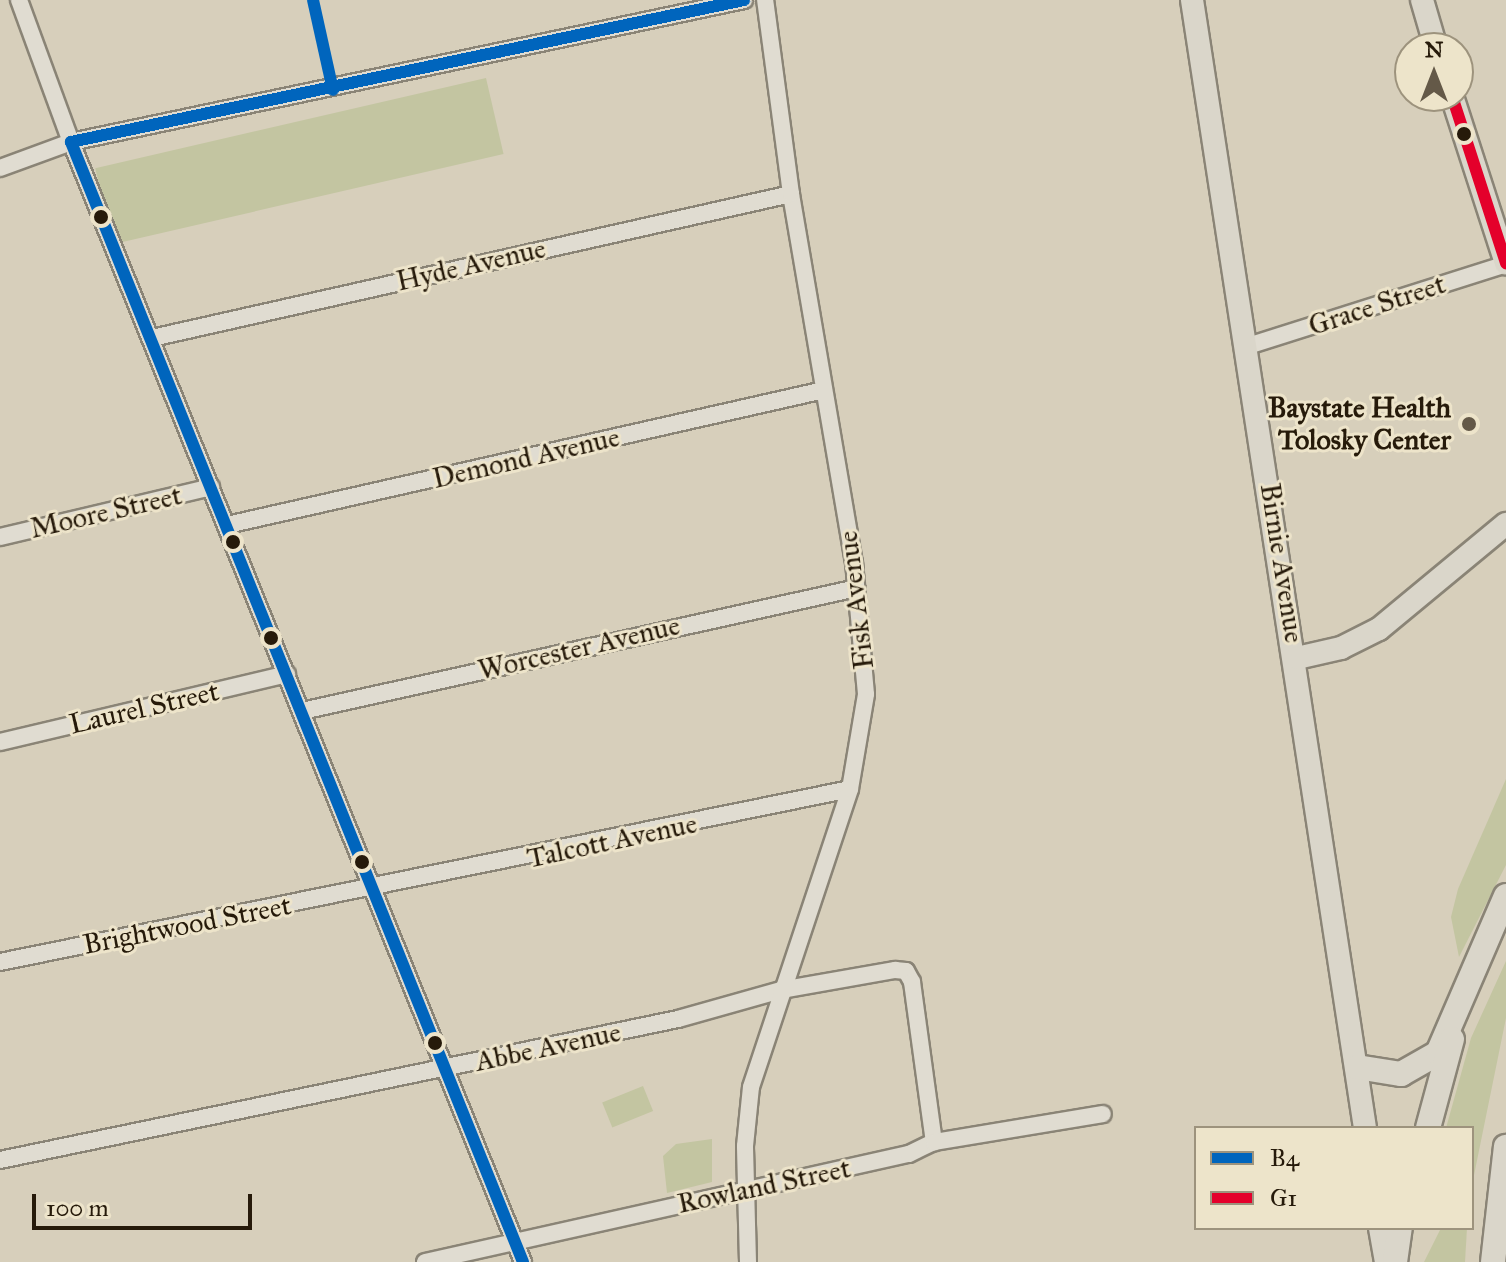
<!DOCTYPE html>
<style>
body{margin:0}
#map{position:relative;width:1506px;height:1262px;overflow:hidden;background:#d7cfbb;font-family:"IM FELL Great Primer",serif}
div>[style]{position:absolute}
.green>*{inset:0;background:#c3c5a1;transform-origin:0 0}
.roads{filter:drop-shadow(2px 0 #8a8476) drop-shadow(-2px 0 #8a8476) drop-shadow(0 2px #8a8476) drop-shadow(0 -2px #8a8476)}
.minor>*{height:16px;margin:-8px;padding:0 8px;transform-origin:8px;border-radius:8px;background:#e0dcd1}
.major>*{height:22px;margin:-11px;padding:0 11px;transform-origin:11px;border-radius:11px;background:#dad6ca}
.highway>*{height:24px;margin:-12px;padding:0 12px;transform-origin:12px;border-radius:12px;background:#dad6ca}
.bus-1>*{height:12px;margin:-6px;padding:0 6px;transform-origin:6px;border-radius:6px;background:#0065bd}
.bus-2>*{height:12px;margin:-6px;padding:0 6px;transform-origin:6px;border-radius:6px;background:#e4002b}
.dots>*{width:22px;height:22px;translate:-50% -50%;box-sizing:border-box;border:4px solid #ede4ca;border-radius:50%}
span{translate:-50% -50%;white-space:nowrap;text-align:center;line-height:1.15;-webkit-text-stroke:6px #ede4ca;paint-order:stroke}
.street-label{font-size:28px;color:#261a0a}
.poi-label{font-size:28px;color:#261a0a;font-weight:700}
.right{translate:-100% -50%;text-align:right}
.legend{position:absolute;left:1194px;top:1126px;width:280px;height:104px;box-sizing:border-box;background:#ede4ca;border:2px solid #9d937d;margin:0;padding:10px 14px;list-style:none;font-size:24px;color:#261a0a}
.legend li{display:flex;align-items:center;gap:16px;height:40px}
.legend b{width:40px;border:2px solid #9d937d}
.north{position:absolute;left:1394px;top:32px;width:80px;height:80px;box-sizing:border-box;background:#ede4ca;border:2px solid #9d937d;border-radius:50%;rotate:0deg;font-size:22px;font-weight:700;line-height:32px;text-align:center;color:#261a0a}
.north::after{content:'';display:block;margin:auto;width:28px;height:36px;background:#645948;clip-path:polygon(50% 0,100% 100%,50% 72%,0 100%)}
.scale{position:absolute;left:32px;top:1194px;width:220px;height:36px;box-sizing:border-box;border:4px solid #261a0a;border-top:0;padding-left:10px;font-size:24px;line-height:28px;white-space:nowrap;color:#261a0a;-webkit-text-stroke:6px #ede4ca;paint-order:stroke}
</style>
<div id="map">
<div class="green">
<div style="left:486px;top:78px;width:78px;height:401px;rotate:77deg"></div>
<div style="clip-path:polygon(1506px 779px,1506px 865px,1459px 957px,1451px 917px,1458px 889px)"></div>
<div style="clip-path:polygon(1506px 961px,1506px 1018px,1472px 1185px,1472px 1128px,1446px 1128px,1471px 1038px)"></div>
<div style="left:643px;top:1086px;width:27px;height:44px;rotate:68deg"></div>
<div style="clip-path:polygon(712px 1139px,712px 1182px,667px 1193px,663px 1156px,676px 1144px)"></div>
<div style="clip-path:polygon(1441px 1228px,1467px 1228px,1465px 1262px,1424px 1262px)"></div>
</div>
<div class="roads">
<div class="minor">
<div style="left:19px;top:0;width:151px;rotate:69.9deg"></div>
<div style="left:71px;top:142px;width:1208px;rotate:68.02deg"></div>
<div style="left:0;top:168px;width:76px;rotate:-20.1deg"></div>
<div style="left:71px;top:142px;width:688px;rotate:-11.91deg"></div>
<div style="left:152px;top:338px;width:655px;rotate:-12.7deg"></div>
<div style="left:1248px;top:346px;width:271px;rotate:-17.6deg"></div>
<div style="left:227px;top:525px;width:612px;rotate:-12.74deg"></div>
<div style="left:0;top:537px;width:217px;rotate:-13.3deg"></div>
<div style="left:302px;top:711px;width:568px;rotate:-12.5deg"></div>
<div style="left:0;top:742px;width:295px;rotate:-13.3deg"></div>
<div style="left:0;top:962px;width:867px;rotate:-11.5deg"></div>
<div style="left:0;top:1160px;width:693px;rotate:-11.75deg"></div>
<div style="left:678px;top:1019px;width:107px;rotate:-15.7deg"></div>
<div style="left:781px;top:990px;width:116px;rotate:-10deg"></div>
<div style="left:895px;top:970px;width:11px;rotate:5deg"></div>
<div style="left:906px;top:971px;width:13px;rotate:61deg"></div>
<div style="left:912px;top:982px;width:162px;rotate:82.2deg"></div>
<div style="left:425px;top:1262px;width:496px;rotate:-12.6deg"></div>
<div style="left:909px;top:1154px;width:28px;rotate:-26deg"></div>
<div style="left:934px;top:1142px;width:171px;rotate:-9.4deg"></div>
<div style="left:748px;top:1262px;width:116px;rotate:-91.5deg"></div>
<div style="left:745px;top:1146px;width:59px;rotate:-84.2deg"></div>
<div style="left:751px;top:1087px;width:314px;rotate:-71.6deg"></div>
<div style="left:850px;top:789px;width:96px;rotate:-80.4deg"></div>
<div style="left:866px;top:694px;width:132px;rotate:-95.2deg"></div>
<div style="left:854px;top:563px;width:374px;rotate:-99.7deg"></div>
<div style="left:791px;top:194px;width:196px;rotate:-97.6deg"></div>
</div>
<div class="major">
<div style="left:1192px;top:0;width:1141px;rotate:81.28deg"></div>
<div style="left:1422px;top:0;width:50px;rotate:73.7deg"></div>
<div style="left:1452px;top:96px;width:176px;rotate:72.1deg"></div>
<div style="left:1297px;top:658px;width:45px;rotate:-12.8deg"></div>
<div style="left:1341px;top:648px;width:42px;rotate:-26.6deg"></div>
<div style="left:1379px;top:629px;width:165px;rotate:-39.6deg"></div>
<div style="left:1380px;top:1228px;width:35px;rotate:80deg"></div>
</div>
<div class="highway">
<div style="left:1357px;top:1067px;width:45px;rotate:9deg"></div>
<div style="left:1401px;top:1074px;width:43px;rotate:-29.6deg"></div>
<div style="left:1438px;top:1053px;width:171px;rotate:-66.6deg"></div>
<div style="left:1428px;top:1128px;width:92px;rotate:-74.9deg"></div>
<div style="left:1395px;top:1262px;width:34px;rotate:-82deg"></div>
<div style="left:1493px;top:1262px;width:116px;rotate:-83.6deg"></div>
</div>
</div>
<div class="bus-1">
<div style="left:313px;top:0;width:92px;rotate:77.5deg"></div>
<div style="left:523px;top:1262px;width:1208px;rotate:-111.98deg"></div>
<div style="left:71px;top:142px;width:688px;rotate:-11.91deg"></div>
</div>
<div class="bus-2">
<div style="left:1452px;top:96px;width:176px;rotate:72.1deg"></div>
</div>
<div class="dots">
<div style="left:1464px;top:134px;background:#261a0a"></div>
<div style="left:101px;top:217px;background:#261a0a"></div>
<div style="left:1469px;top:424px;background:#645948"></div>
<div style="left:233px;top:542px;background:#261a0a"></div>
<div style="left:271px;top:638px;background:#261a0a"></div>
<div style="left:362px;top:862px;background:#261a0a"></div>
<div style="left:435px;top:1043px;background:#261a0a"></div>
</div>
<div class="street-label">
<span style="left:471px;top:265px;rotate:-13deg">Hyde Avenue</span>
<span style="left:1377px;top:305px;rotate:-18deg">Grace Street</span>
<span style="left:526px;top:458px;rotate:-13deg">Demond Avenue</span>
<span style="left:106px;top:512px;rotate:-13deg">Moore Street</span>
<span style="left:1282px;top:563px;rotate:81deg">Birnie Avenue</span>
<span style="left:856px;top:600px;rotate:-97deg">Fisk Avenue</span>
<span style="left:579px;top:648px;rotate:-13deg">Worcester Avenue</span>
<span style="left:144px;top:708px;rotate:-13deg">Laurel Street</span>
<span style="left:612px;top:841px;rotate:-12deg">Talcott Avenue</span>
<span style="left:187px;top:925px;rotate:-11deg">Brightwood Street</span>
<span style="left:548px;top:1047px;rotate:-12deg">Abbe Avenue</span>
<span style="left:764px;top:1186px;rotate:-12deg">Rowland Street</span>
</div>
<div class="poi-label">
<span class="right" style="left:1451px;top:424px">Baystate Health<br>Tolosky Center</span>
</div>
<ul class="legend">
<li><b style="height:10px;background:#0065bd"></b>B4</li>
<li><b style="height:10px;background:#e4002b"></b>G1</li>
</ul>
<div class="north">N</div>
<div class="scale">100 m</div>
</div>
